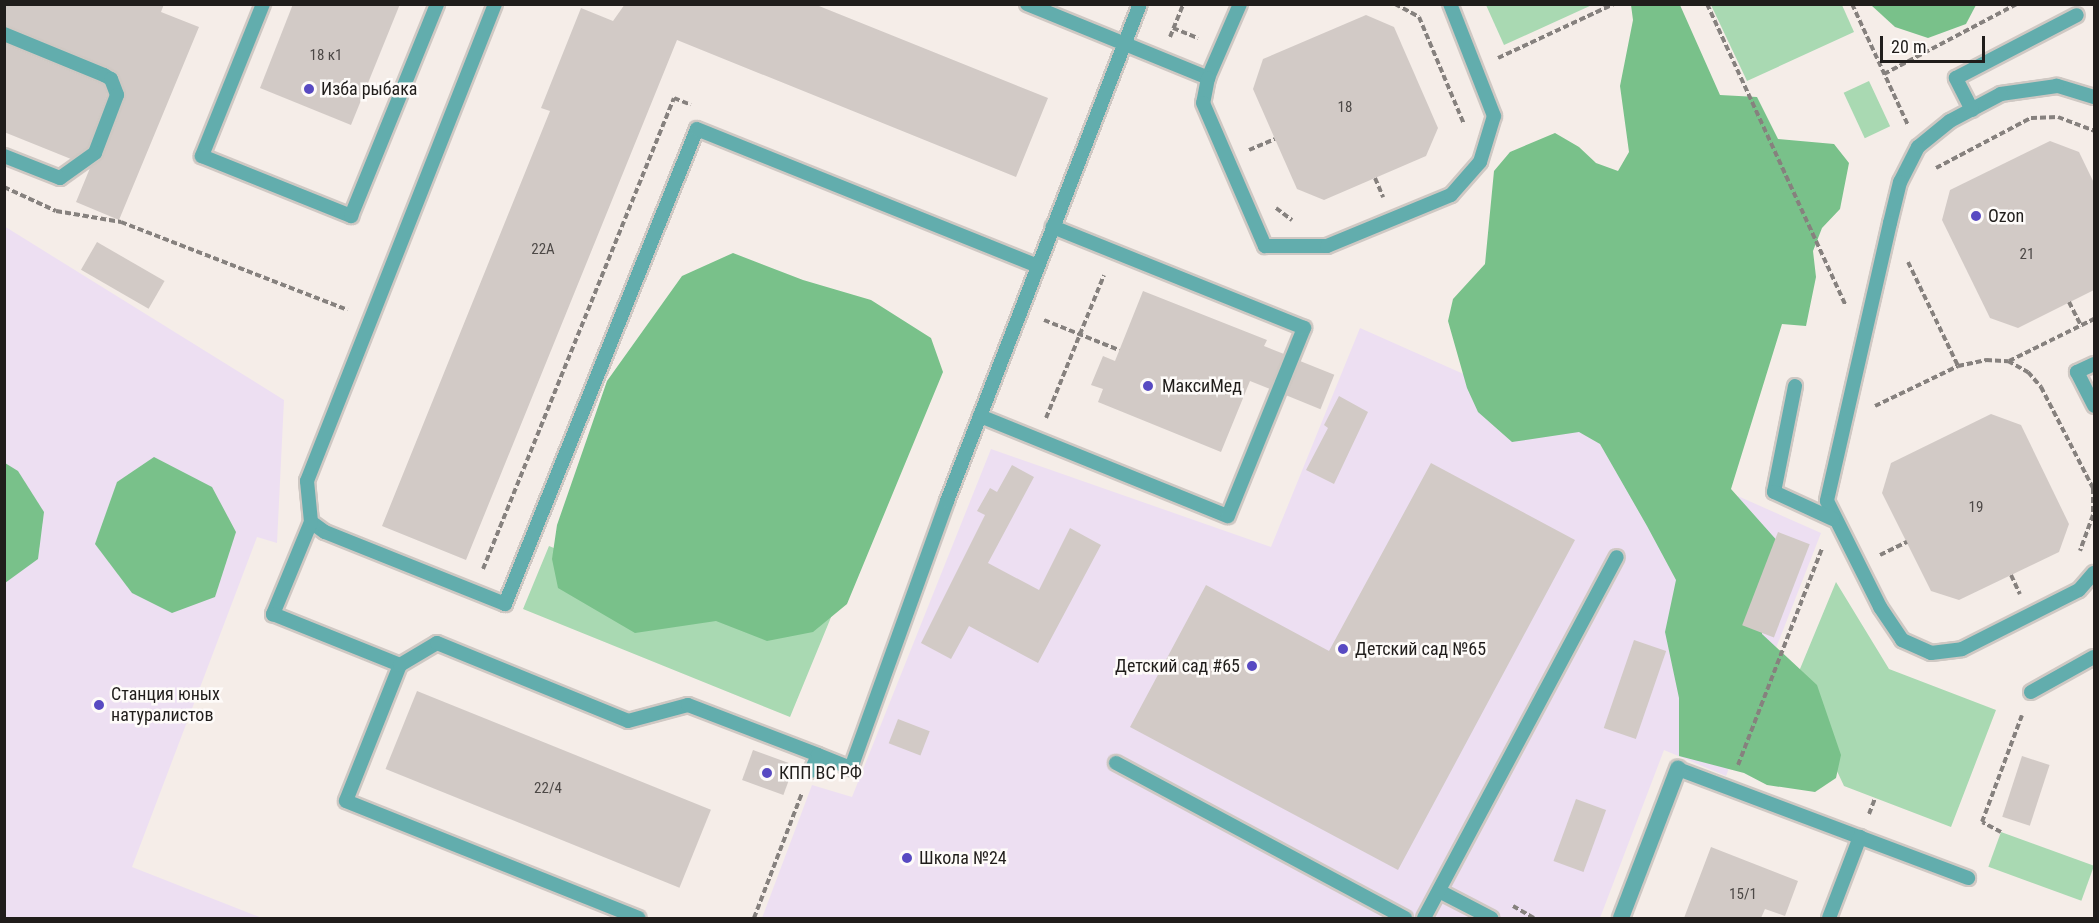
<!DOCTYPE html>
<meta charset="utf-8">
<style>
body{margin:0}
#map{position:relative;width:2099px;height:923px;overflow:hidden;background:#f5ede8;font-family:"Roboto Condensed",sans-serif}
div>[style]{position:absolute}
.education>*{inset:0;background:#eddff2}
.green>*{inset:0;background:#a9d9b2;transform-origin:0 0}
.forest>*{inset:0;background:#79c18a}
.building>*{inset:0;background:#d2cac6;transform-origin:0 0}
.path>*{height:4px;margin-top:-2px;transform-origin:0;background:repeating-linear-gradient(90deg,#86817e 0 6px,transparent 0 9px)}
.roads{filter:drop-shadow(2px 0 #cfc8c3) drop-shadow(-2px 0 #cfc8c3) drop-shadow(0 2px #cfc8c3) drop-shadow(0 -2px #cfc8c3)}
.service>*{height:14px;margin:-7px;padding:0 7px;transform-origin:7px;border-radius:7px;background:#62adad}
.minor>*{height:16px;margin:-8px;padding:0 8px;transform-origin:8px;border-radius:8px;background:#62adad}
.dots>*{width:16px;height:16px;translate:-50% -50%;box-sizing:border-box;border:3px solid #fefbf9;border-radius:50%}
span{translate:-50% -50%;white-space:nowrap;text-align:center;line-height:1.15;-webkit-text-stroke:5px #fefbf9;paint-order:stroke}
.number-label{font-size:15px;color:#4c4846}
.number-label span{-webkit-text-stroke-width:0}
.poi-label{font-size:18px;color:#201d1b}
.left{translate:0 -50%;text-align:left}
.right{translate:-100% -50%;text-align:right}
.frame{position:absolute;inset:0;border:6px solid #201d1b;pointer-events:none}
.scale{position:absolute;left:1880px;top:36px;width:105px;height:27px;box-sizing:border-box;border:3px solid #201d1b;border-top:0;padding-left:8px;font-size:18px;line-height:21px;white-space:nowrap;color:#201d1b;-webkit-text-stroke:4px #fefbf9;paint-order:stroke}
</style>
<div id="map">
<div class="education">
<div style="clip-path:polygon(4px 226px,284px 400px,277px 543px,257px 537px,132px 867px,262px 918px,5px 918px)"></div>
<div style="clip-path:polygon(1360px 328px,1821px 533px,1726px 776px,1664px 750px,1600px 918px,762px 918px,812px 785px,852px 797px,991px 449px,1271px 547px)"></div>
</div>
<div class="green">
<div style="clip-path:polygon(1486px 5px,1592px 5px,1504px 45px)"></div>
<div style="clip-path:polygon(1711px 5px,1842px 5px,1854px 32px,1747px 81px)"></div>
<div style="left:1869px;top:81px;width:50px;height:28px;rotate:65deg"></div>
<div style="clip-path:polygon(549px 546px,728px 618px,834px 610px,790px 717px,523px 609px)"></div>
<div style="clip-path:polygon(1836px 582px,1889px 669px,1996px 710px,1951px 827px,1844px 786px,1795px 681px)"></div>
<div style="left:2001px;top:832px;width:99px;height:37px;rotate:20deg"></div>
</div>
<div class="forest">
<div style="clip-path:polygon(1631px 5px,1680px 5px,1720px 95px,1757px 97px,1778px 139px,1834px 144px,1849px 163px,1840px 209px,1822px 228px,1813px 251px,1816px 277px,1806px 326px,1782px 324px,1731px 489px,1789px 554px,1761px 609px,1762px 634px,1817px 685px,1841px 755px,1836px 778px,1815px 792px,1767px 785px,1744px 773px,1679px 756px,1679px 698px,1665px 632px,1676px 580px,1647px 526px,1600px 444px,1579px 432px,1512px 442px,1478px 412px,1467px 388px,1448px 321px,1453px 299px,1485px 264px,1494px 171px,1510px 152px,1555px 133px,1579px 147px,1596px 163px,1618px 171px,1629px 152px,1620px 86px,1633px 20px)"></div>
<div style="clip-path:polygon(1871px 5px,1976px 5px,1966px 24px,1928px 38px,1895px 27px)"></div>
<div style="clip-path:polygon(733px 253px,803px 280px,871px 300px,931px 338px,943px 372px,847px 604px,813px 632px,767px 641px,716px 621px,635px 633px,558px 588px,552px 559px,557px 525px,607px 381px,682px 276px)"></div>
<div style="clip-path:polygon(154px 457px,212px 487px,236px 532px,215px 597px,172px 613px,132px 593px,95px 544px,117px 482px)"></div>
<div style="clip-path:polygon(5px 463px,18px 471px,44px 512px,38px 559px,5px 583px)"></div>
</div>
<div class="building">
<div style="clip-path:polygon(4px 4px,164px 4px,161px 12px,199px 27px,119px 220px,76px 202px,90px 168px,103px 156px,125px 98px,119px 76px,107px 67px,4px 25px)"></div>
<div style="clip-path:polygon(293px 4px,400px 4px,351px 125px,260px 88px)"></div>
<div style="clip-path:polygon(625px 4px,814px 4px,1048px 98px,1016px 177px,677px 40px,466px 560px,382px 526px,550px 111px,541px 108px,581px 8px,613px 21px)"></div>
<div style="clip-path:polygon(1366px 15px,1394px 27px,1438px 128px,1426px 156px,1324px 200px,1297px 189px,1253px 89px,1263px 59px)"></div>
<div style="clip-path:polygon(4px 44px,104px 85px,107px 95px,88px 147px,71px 159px,4px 132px)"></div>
<div style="clip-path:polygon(2050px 141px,2079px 152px,2094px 183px,2094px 290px,2018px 328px,1990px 318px,1942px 220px,1950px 190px)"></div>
<div style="left:97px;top:242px;width:78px;height:32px;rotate:30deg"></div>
<div style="clip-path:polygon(1143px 291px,1267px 340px,1264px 346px,1284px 354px,1270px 389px,1250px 381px,1221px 452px,1098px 402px,1103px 389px,1091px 385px,1103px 356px,1115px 361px)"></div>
<div style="left:1300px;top:361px;width:37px;height:37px;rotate:22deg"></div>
<div style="clip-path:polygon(1339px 396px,1368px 412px,1334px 484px,1306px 470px,1328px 428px,1324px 425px)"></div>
<div style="clip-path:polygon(1991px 414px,2021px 425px,2069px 524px,2059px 552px,1959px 600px,1931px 591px,1882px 493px,1891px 463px)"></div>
<div style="clip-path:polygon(1431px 463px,1575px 540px,1398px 870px,1130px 727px,1206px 585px,1329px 651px)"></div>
<div style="clip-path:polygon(1012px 465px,1034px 477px,988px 563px,1039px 590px,1070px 528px,1101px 545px,1038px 663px,969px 626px,951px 659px,921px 643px,985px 515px,977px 511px,990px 488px,997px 492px)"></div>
<div style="left:1778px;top:532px;width:34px;height:100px;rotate:21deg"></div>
<div style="left:1634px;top:640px;width:34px;height:93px;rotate:19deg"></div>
<div style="left:417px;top:691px;width:317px;height:84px;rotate:22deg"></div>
<div style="left:898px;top:719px;width:34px;height:26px;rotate:21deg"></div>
<div style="left:753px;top:750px;width:44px;height:32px;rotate:20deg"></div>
<div style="left:2022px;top:756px;width:29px;height:64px;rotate:18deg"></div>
<div style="left:1576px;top:799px;width:32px;height:66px;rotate:20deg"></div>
<div style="clip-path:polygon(1711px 847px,1798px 881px,1785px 916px,1765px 909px,1761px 918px,1684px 918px)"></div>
</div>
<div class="path">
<div style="left:1395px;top:4px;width:27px;rotate:28deg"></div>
<div style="left:1419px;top:17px;width:116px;rotate:67.2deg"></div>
<div style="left:1707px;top:4px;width:332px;rotate:65.3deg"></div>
<div style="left:1852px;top:4px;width:133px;rotate:65.2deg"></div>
<div style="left:1173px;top:28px;width:27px;rotate:22deg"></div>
<div style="left:1170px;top:37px;width:35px;rotate:-68deg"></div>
<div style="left:1498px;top:58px;width:128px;rotate:-25deg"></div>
<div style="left:1884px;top:74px;width:150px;rotate:-27.8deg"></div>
<div style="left:1249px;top:150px;width:28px;rotate:-23deg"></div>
<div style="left:1936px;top:168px;width:107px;rotate:-27.8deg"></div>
<div style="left:2031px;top:118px;width:27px;rotate:-2deg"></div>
<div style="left:2058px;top:117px;width:39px;rotate:21deg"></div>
<div style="left:1375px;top:178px;width:21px;rotate:67deg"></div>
<div style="left:4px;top:187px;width:57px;rotate:24.8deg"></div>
<div style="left:56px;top:211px;width:66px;rotate:9.6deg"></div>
<div style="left:121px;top:222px;width:243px;rotate:21.2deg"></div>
<div style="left:1276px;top:208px;width:20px;rotate:37deg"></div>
<div style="left:1908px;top:262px;width:115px;rotate:64.3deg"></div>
<div style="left:2069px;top:302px;width:27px;rotate:63deg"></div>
<div style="left:1044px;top:320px;width:81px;rotate:21.8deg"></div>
<div style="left:2009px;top:361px;width:95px;rotate:-26.3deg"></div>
<div style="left:1875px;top:406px;width:92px;rotate:-25.7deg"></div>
<div style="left:1958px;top:366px;width:29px;rotate:-12deg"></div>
<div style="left:1986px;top:360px;width:22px;rotate:3deg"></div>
<div style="left:2008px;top:361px;width:23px;rotate:29deg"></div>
<div style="left:2028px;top:372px;width:20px;rotate:49deg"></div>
<div style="left:2041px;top:387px;width:114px;rotate:62.8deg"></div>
<div style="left:2093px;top:488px;width:27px;rotate:90deg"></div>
<div style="left:2093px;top:515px;width:38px;rotate:110deg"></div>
<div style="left:1046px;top:418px;width:154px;rotate:-67.9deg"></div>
<div style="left:1880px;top:555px;width:30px;rotate:-26deg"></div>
<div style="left:483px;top:569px;width:508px;rotate:-67.93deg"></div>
<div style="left:674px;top:98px;width:18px;rotate:22deg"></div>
<div style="left:2011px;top:575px;width:21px;rotate:65deg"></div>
<div style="left:1738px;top:765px;width:233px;rotate:-68.8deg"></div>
<div style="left:1869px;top:814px;width:17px;rotate:-69deg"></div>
<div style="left:2001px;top:832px;width:21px;rotate:-152deg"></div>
<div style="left:1982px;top:822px;width:114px;rotate:-69.5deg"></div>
<div style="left:1513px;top:906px;width:24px;rotate:30deg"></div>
<div style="left:754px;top:918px;width:134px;rotate:-69deg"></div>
</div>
<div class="roads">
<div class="service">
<div style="left:263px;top:4px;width:164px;rotate:111.9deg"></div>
<div style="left:202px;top:156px;width:161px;rotate:21.9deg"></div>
<div style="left:351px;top:216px;width:229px;rotate:-67.9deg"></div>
<div style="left:495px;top:4px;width:513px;rotate:111.51deg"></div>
<div style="left:307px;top:481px;width:41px;rotate:84.4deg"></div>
<div style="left:311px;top:522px;width:17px;rotate:36deg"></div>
<div style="left:325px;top:532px;width:194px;rotate:21.8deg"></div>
<div style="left:505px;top:604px;width:512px;rotate:-67.99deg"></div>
<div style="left:697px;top:129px;width:367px;rotate:21.9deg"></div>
<div style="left:1027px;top:4px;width:196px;rotate:22.2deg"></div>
<div style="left:1240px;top:4px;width:81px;rotate:113.4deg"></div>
<div style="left:1208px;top:78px;width:25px;rotate:101deg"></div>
<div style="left:1203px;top:103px;width:156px;rotate:66.6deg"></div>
<div style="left:1265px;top:246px;width:62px"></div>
<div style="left:1327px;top:246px;width:134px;rotate:-22.4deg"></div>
<div style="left:1451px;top:195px;width:44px;rotate:-48.7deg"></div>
<div style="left:1480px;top:162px;width:48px;rotate:-73.1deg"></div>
<div style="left:1494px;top:116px;width:120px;rotate:-111.4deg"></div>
<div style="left:4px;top:34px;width:108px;rotate:22.3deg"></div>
<div style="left:104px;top:75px;width:8px;rotate:30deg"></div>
<div style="left:111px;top:79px;width:17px;rotate:69deg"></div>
<div style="left:117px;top:95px;width:62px;rotate:110.8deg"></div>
<div style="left:95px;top:153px;width:43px;rotate:144.5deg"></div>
<div style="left:60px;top:178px;width:60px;rotate:-158.6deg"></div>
<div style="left:2094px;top:97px;width:39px;rotate:-163deg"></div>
<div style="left:2057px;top:86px;width:57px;rotate:171.9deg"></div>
<div style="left:2001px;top:94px;width:58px;rotate:152.1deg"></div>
<div style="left:1950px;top:121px;width:41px;rotate:140.9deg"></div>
<div style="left:1918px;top:147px;width:39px;rotate:117deg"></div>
<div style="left:1900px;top:182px;width:42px;rotate:103.7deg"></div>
<div style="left:1890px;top:223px;width:285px;rotate:102.8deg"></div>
<div style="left:1827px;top:501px;width:119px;rotate:63.4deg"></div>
<div style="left:1880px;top:607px;width:40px;rotate:56deg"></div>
<div style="left:1902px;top:640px;width:32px;rotate:24deg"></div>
<div style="left:1931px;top:653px;width:31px;rotate:-7deg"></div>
<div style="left:1962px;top:649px;width:131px;rotate:-26.8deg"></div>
<div style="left:2079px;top:590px;width:23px;rotate:-49deg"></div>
<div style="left:1972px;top:110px;width:36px;rotate:-117deg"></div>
<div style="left:1956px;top:78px;width:136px;rotate:-27.5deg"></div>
<div style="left:2094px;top:364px;width:19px;rotate:155deg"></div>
<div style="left:2077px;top:372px;width:38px;rotate:63deg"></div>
<div style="left:1795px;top:386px;width:108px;rotate:101.2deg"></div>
<div style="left:1774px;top:492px;width:65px;rotate:24.6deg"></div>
<div style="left:980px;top:416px;width:267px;rotate:22deg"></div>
<div style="left:1228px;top:516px;width:203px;rotate:-68deg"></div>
<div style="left:1304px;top:328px;width:271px;rotate:-158.1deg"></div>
<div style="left:311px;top:522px;width:100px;rotate:112.4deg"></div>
<div style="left:273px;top:614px;width:137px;rotate:21.9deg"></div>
<div style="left:400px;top:665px;width:146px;rotate:111.7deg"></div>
<div style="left:346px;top:801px;width:315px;rotate:21.8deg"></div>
<div style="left:400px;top:665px;width:43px;rotate:-30.7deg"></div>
<div style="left:437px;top:643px;width:206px;rotate:22.2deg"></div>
<div style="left:628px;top:721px;width:62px;rotate:-14.9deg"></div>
<div style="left:688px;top:705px;width:139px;rotate:21deg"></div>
<div style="left:2031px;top:692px;width:72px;rotate:-29.1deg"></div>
<div style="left:1116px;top:763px;width:328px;rotate:28.2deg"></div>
<div style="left:1678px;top:769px;width:310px;rotate:20.6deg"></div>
<div style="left:811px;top:771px;width:17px;rotate:-66deg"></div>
<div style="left:818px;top:755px;width:35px;rotate:22deg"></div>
<div style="left:851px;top:768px;width:284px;rotate:-70.2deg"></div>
<div style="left:947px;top:501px;width:533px;rotate:-68.78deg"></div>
<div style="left:1439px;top:891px;width:59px;rotate:27.4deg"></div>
<div style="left:1424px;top:918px;width:409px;rotate:-61.9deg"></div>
<div style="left:1829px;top:918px;width:87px;rotate:-69.1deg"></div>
</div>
<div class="minor">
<div style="left:1621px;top:918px;width:160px;rotate:-69.1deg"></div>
</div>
</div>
<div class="dots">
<div style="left:309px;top:89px;background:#584ac2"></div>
<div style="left:1976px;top:216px;background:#584ac2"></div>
<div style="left:1148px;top:386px;background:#584ac2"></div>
<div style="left:1343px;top:649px;background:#584ac2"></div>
<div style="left:1252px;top:666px;background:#584ac2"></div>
<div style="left:99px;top:705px;background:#584ac2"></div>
<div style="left:767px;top:773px;background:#584ac2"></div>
<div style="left:907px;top:858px;background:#584ac2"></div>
</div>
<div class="number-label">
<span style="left:326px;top:56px">18 к1</span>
<span style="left:1345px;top:108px">18</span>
<span style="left:543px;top:250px">22А</span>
<span style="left:2027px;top:255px">21</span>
<span style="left:1976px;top:508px">19</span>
<span style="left:548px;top:789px">22/4</span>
<span style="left:1743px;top:895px">15/1</span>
</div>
<div class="poi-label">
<span class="left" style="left:321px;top:89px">Изба рыбака</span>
<span class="left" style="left:1988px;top:216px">Ozon</span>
<span class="left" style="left:1162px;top:386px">МаксиМед</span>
<span class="left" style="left:1355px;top:649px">Детский сад №65</span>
<span class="right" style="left:1240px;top:666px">Детский сад #65</span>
<span class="left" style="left:111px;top:705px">Станция юных<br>натуралистов</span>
<span class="left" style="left:779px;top:773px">КПП ВС РФ</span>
<span class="left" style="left:919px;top:858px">Школа №24</span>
</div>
<div class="frame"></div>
<div class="scale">20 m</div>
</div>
